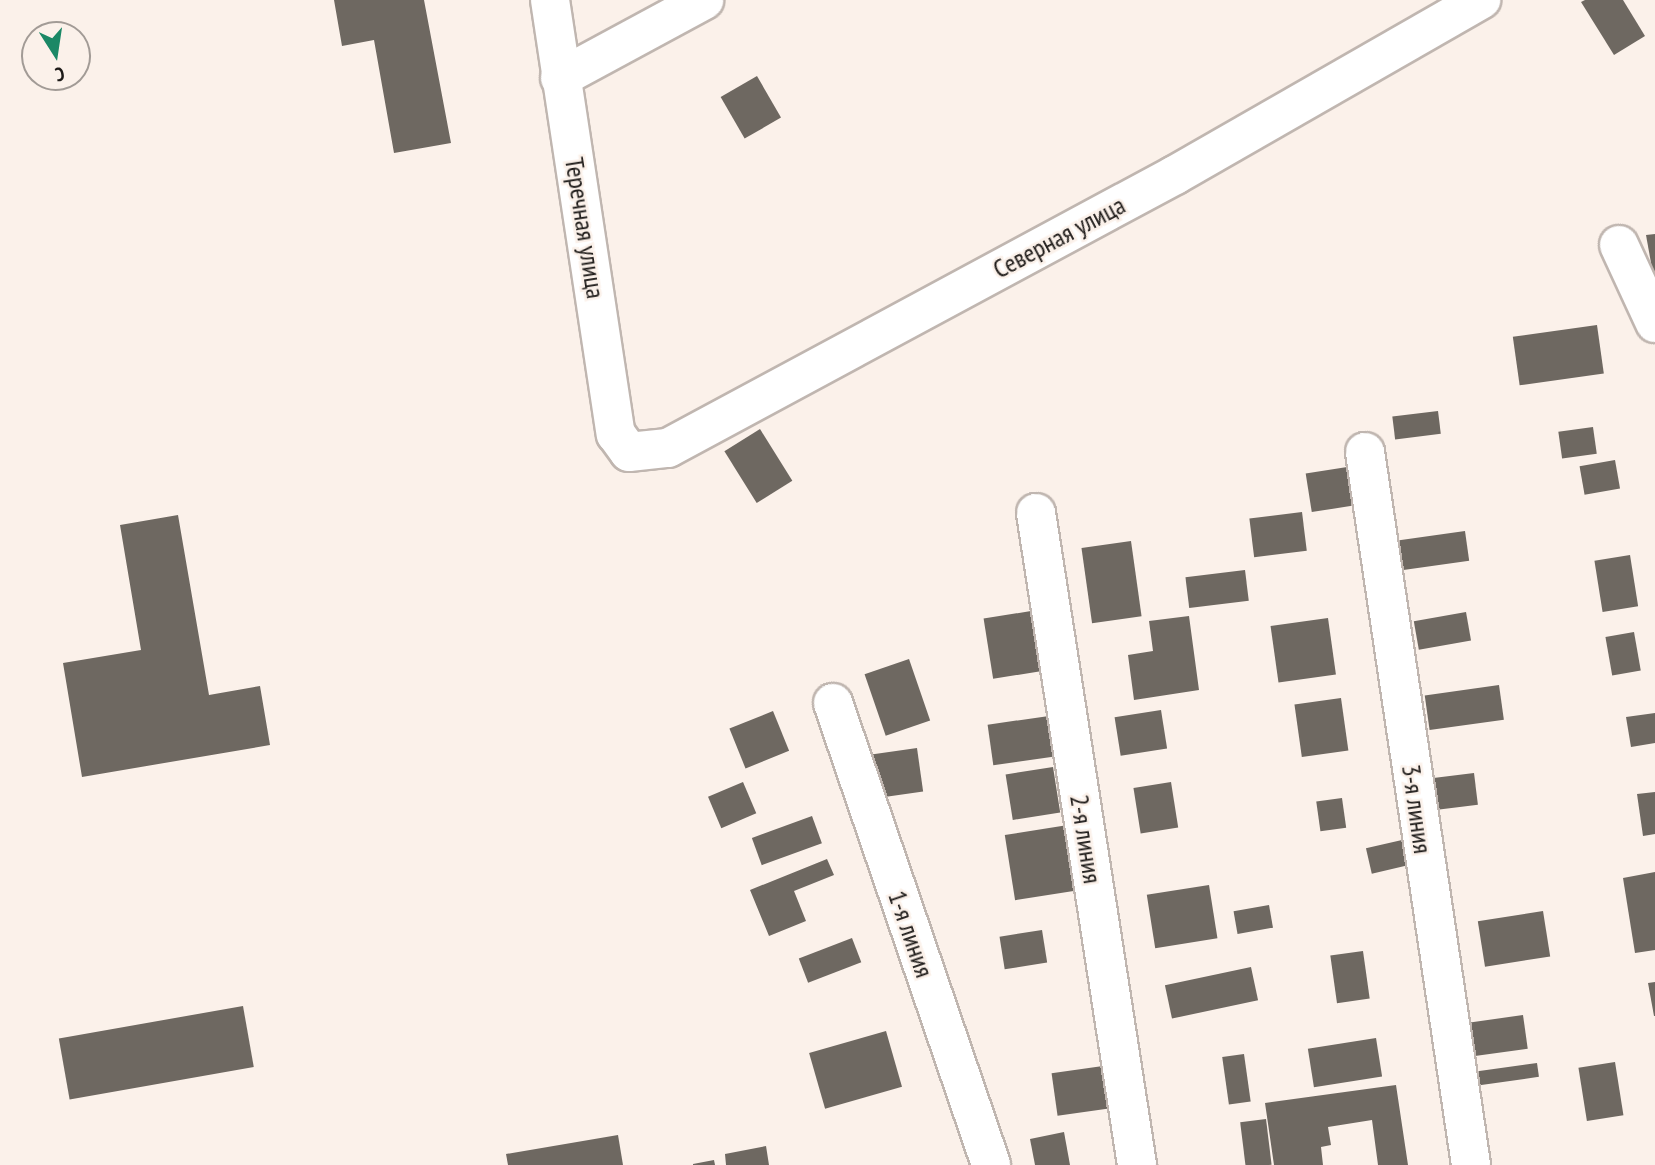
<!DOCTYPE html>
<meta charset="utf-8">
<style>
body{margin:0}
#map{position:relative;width:1655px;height:1165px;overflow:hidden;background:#fbf1ea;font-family:"PT Sans Narrow",sans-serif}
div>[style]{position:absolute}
.building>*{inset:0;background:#6e6861;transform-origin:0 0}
.roads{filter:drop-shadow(2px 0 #c0b6b0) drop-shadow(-2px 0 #c0b6b0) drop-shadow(0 2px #c0b6b0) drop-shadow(0 -2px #c0b6b0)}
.minor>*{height:38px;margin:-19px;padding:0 19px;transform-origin:19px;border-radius:19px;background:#fff}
span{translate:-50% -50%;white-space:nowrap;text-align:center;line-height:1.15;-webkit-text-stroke:5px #fbf1ea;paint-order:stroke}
.street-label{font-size:26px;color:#1d1a18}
.north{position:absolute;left:21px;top:21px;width:70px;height:70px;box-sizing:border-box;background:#fbf1ea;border:2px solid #a29b96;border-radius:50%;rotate:168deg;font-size:19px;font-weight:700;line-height:28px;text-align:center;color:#1d1a18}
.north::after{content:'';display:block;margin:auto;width:24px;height:32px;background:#1b8866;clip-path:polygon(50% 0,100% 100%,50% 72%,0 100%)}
</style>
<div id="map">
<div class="building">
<div style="clip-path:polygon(334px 0,424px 0,451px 143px,394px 153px,374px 40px,342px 46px)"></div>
<div style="clip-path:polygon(1585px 0,1623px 0,1645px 36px,1614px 55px,1581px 2px)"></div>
<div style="left:757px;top:76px;width:48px;height:42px;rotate:60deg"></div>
<div style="clip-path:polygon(1655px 234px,1655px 274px,1653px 274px,1646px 235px)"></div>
<div style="left:1597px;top:325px;width:49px;height:85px;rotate:82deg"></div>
<div style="left:1438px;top:411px;width:23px;height:46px;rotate:83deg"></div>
<div style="left:1593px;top:427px;width:27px;height:35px;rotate:82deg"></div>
<div style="left:760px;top:429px;width:61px;height:42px;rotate:58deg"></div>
<div style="left:1615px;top:460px;width:29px;height:36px;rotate:80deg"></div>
<div style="left:1360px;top:465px;width:39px;height:55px;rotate:81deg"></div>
<div style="left:1302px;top:512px;width:39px;height:53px;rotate:83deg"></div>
<div style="clip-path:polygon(178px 515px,209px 695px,260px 686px,270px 745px,82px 777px,63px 663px,141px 650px,120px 525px)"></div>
<div style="left:1465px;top:531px;width:30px;height:70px;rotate:82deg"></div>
<div style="left:1131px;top:541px;width:76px;height:50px;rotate:82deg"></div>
<div style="left:1630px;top:555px;width:52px;height:36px;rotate:81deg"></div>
<div style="left:1245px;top:570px;width:31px;height:60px;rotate:83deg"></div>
<div style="left:1031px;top:611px;width:61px;height:48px;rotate:81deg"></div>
<div style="left:1466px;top:612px;width:29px;height:53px;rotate:80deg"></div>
<div style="clip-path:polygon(1189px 616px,1199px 690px,1134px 700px,1128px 655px,1153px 651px,1149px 621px)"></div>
<div style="left:1328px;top:618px;width:57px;height:58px;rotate:82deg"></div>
<div style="left:1634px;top:632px;width:39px;height:29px;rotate:80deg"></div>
<div style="left:909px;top:659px;width:65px;height:47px;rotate:71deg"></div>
<div style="left:1499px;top:685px;width:35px;height:75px;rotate:82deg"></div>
<div style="left:1341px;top:698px;width:53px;height:47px;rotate:82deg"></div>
<div style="left:1161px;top:710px;width:39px;height:47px;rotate:81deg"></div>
<div style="left:773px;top:711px;width:43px;height:47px;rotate:68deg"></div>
<div style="clip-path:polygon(1655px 713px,1655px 743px,1631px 747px,1626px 717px)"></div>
<div style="left:1049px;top:716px;width:41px;height:62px;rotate:82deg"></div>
<div style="left:917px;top:748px;width:44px;height:46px;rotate:82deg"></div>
<div style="left:1053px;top:767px;width:46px;height:48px;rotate:81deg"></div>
<div style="left:1474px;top:773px;width:32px;height:49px;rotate:83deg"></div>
<div style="left:743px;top:782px;width:34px;height:38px;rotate:67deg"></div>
<div style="left:1171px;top:782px;width:46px;height:38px;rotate:81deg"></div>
<div style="clip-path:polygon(1655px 792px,1655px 834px,1643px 836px,1637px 794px)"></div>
<div style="left:1342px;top:798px;width:30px;height:26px;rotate:82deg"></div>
<div style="left:812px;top:816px;width:29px;height:64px;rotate:70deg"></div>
<div style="left:1068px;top:825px;width:66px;height:64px;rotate:81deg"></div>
<div style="left:1402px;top:840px;width:26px;height:37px;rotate:77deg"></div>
<div style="clip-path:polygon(827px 859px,834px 875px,794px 891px,806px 921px,769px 936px,750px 890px)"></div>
<div style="clip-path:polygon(1655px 872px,1655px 950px,1635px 953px,1623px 878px)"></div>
<div style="left:1209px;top:885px;width:54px;height:63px;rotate:81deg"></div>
<div style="left:1269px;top:905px;width:23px;height:36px;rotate:80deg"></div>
<div style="left:1543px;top:911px;width:46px;height:66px;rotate:81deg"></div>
<div style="left:1042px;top:930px;width:33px;height:43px;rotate:81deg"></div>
<div style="left:852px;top:938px;width:26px;height:57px;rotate:69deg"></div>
<div style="left:1363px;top:951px;width:48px;height:33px;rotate:82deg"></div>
<div style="left:1251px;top:967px;width:34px;height:88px;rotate:78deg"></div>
<div style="clip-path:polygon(1655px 982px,1655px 1016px,1654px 1016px,1648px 983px)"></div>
<div style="left:243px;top:1006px;width:62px;height:187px;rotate:80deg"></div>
<div style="left:1523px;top:1015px;width:34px;height:57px;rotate:82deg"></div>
<div style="left:886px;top:1031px;width:58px;height:80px;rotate:74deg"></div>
<div style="left:1376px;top:1038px;width:39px;height:69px;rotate:81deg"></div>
<div style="left:1244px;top:1054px;width:48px;height:22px;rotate:82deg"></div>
<div style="left:1615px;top:1062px;width:54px;height:37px;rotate:81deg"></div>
<div style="left:1537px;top:1063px;width:14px;height:60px;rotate:82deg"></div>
<div style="left:1110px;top:1065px;width:43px;height:59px;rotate:82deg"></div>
<div style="clip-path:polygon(1396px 1085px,1408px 1165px,1378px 1165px,1372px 1120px,1328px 1127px,1331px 1145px,1321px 1147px,1323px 1165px,1274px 1165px,1265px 1103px)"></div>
<div style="left:1266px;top:1119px;width:46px;height:26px;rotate:83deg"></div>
<div style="clip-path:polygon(1064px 1132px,1070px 1165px,1035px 1165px,1030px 1139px)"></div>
<div style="clip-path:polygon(618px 1135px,623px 1165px,508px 1165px,506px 1154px)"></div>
<div style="clip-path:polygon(766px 1146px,769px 1165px,726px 1165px,725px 1154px)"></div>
<div style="clip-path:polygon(714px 1160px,715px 1165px,693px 1165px,693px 1164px)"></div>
</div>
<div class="roads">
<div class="minor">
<div style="left:550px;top:0;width:439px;rotate:81.4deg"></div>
<div style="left:616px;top:434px;width:22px;rotate:54deg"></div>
<div style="left:629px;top:452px;width:39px;rotate:-6deg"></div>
<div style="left:668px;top:448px;width:576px;rotate:-28.3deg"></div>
<div style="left:1175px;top:175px;width:353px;rotate:-29.8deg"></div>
<div style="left:560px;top:78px;width:164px;rotate:-28.4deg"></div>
<div style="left:1619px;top:245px;width:86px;rotate:65.2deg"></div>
<div style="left:1365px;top:452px;width:721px;rotate:81.54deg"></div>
<div style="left:1036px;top:513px;width:660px;rotate:81.19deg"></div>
<div style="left:833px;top:703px;width:488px;rotate:71.1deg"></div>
</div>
</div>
<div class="street-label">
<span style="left:585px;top:228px;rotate:81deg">Теречная улица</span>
<span style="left:1059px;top:237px;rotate:-28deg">Северная улица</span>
<span style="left:1417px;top:809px;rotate:82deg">3-я линия</span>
<span style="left:1086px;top:839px;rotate:81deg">2-я линия</span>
<span style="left:911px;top:934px;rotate:71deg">1-я линия</span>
</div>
<div class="north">С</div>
</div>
